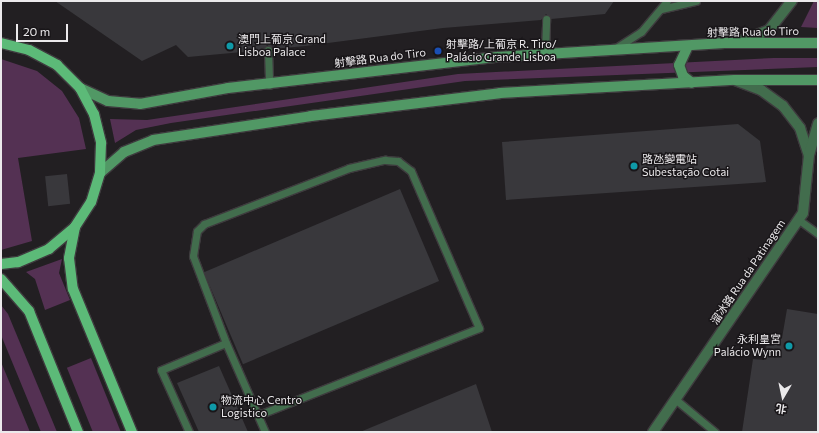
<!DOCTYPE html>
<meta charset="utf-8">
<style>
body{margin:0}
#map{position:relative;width:819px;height:433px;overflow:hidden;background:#221f22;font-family:Commissioner,"Noto Sans SC",sans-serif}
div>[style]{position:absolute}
.green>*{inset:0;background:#543153;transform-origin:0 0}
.building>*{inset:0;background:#39383c;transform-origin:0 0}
.roads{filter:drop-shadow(1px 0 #3e3b3e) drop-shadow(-1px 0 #3e3b3e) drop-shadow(0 1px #3e3b3e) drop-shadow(0 -1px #3e3b3e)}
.lane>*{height:7px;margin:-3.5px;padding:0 3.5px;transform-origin:3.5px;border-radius:3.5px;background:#426d4d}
.street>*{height:10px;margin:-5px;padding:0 5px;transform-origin:5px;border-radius:5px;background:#426d4d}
.secondary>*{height:10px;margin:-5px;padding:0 5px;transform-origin:5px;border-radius:5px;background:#519865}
.primary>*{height:10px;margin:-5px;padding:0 5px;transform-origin:5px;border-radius:5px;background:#5cba78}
.dots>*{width:11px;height:11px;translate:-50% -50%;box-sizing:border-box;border:2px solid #191619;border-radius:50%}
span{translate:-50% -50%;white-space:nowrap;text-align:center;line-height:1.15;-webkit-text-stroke:3px #191619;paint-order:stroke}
.street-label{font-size:11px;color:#ebe9eb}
.poi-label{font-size:11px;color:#ebe9eb}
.left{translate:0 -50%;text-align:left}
.right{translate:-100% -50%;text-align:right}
.frame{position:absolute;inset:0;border:2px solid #ebe9eb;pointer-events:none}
.north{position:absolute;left:763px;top:377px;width:40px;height:40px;-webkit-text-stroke:3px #191619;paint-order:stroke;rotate:189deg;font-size:11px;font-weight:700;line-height:16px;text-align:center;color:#ebe9eb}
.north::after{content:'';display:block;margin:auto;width:14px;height:18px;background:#ebe9eb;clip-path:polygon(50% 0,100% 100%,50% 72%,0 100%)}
.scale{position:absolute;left:16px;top:24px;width:52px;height:18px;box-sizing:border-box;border:2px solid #ebe9eb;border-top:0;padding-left:5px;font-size:12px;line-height:14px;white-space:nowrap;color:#ebe9eb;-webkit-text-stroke:3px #191619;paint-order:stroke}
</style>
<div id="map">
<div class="green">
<div style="clip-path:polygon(814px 1px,818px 1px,818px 28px,801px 27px)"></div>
<div style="clip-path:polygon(774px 58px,818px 58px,818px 67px,465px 81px,171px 123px,136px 130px,115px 143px,110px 119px,147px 120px,458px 74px)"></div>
<div style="clip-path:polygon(1px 59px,37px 71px,62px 91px,79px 118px,86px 149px,18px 158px,32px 241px,1px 250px)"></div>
<div style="clip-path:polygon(62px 259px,59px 273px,70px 300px,45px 310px,35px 279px,26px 272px)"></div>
<div style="clip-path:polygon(1px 305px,8px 314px,57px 432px,41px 432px,1px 335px)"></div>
<div style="left:91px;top:358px;width:80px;height:26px;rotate:68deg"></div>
<div style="clip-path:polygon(1px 362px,30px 432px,1px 432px)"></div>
</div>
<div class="building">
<div style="clip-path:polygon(55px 1px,614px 1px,605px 14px,551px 19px,546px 14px,541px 20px,443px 28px,305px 46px,273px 49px,267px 45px,263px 50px,188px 57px,176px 45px,142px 61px)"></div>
<div style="clip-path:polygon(738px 124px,760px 141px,766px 182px,506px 200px,502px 142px)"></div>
<div style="left:67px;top:174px;width:30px;height:22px;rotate:84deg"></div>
<div style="left:400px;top:189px;width:100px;height:213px;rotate:67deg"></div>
<div style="clip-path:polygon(787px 309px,818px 314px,818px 432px,742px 432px,753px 359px,764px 360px,768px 337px,782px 338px)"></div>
<div style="clip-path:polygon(219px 366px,248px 432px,199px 432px,177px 383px)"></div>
<div style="clip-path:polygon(476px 384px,492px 432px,360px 432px)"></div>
</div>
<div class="roads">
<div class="lane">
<div style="left:661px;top:9px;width:36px;rotate:-13deg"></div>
<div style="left:616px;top:48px;width:30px;rotate:-33deg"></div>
<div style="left:641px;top:32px;width:40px;rotate:-50deg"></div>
<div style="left:268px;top:50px;width:35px;rotate:88deg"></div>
<div style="left:545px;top:53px;width:34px;rotate:-88deg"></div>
<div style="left:799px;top:220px;width:24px;rotate:36deg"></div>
<div style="left:226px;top:343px;width:93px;rotate:-110.8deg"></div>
<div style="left:193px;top:256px;width:25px;rotate:-81deg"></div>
<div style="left:197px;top:231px;width:10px;rotate:-45deg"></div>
<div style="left:204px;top:224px;width:155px;rotate:-21.1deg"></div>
<div style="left:349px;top:168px;width:37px;rotate:-13deg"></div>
<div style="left:385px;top:160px;width:13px;rotate:4deg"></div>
<div style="left:398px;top:161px;width:16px;rotate:38deg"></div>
<div style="left:411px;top:171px;width:171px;rotate:66.6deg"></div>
<div style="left:479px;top:328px;width:238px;rotate:158.5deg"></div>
<div style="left:675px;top:399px;width:52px;rotate:39.5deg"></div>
<div style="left:189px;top:432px;width:68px;rotate:-114.3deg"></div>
<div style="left:161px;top:370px;width:70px;rotate:-22.6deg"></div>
<div style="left:226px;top:343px;width:97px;rotate:66.3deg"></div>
</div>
<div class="street">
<div style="left:741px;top:41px;width:30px;rotate:-21deg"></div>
<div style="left:769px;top:30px;width:37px;rotate:-52deg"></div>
<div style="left:735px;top:80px;width:28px;rotate:21deg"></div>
<div style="left:761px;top:90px;width:27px;rotate:36deg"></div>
<div style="left:783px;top:106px;width:28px;rotate:52deg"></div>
<div style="left:800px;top:128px;width:28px;rotate:72deg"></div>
<div style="left:653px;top:432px;width:265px;rotate:-55.6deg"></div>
<div style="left:803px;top:213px;width:58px;rotate:-84.1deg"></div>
<div style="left:809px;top:155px;width:33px;rotate:-74deg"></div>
</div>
<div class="secondary">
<div style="left:688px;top:46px;width:21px;rotate:115deg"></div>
<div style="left:679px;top:65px;width:12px;rotate:70deg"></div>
<div style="left:683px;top:76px;width:11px;rotate:38deg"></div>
<div style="left:80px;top:88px;width:31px;rotate:25deg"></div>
<div style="left:108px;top:101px;width:32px;rotate:5deg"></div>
<div style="left:140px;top:104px;width:89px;rotate:-10.3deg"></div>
<div style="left:228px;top:88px;width:271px;rotate:-6.6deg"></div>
<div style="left:497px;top:57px;width:228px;rotate:-3.5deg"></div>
<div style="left:725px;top:43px;width:93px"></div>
<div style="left:100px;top:173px;width:32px;rotate:-41deg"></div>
<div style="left:124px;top:152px;width:31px;rotate:-22deg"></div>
<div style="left:153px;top:140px;width:160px;rotate:-8.6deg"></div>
<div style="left:311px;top:116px;width:190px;rotate:-6.9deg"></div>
<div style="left:500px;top:93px;width:235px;rotate:-3.2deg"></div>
<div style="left:735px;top:80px;width:83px"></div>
</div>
<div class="primary">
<div style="left:1px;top:43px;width:29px;rotate:14deg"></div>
<div style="left:29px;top:50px;width:32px;rotate:28deg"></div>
<div style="left:57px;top:65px;width:33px;rotate:45deg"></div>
<div style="left:80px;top:88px;width:30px;rotate:62deg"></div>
<div style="left:94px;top:114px;width:30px;rotate:76deg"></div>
<div style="left:101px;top:143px;width:30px;rotate:92deg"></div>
<div style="left:100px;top:173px;width:30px;rotate:107deg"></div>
<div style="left:91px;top:202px;width:30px;rotate:123deg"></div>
<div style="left:75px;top:227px;width:34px;rotate:140deg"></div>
<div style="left:49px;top:249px;width:34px;rotate:157deg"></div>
<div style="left:18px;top:262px;width:17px;rotate:173deg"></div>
<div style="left:75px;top:227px;width:32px;rotate:101deg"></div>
<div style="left:69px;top:258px;width:31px;rotate:83deg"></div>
<div style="left:73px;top:289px;width:155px;rotate:67.6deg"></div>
<div style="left:1px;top:279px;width:43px;rotate:48.8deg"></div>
<div style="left:29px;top:311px;width:131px;rotate:68deg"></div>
</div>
</div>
<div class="dots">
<div style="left:230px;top:46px;background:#0f9aa8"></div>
<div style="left:438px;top:51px;background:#1a4fb4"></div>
<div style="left:634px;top:166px;background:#0f9aa8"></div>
<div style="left:789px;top:346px;background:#0f9aa8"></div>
<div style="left:213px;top:407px;background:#0f9aa8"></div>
</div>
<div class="street-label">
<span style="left:753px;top:32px;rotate:-1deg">射擊路 Rua do Tiro</span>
<span style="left:380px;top:58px;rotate:-7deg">射擊路 Rua do Tiro</span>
<span style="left:748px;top:272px;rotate:-56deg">溜冰路 Rua da Patinagem</span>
</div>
<div class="poi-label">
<span class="left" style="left:238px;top:46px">澳門上葡京 Grand<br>Lisboa Palace</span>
<span class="left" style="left:446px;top:51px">射擊路/上葡京 R. Tiro/<br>Palácio Grande Lisboa</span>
<span class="left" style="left:642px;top:166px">路氹變電站<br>Subestação Cotai</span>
<span class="right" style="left:781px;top:346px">永利皇宮<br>Palácio Wynn</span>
<span class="left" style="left:221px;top:407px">物流中心 Centro<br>Logistico</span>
</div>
<div class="frame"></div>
<div class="north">北</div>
<div class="scale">20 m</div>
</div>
